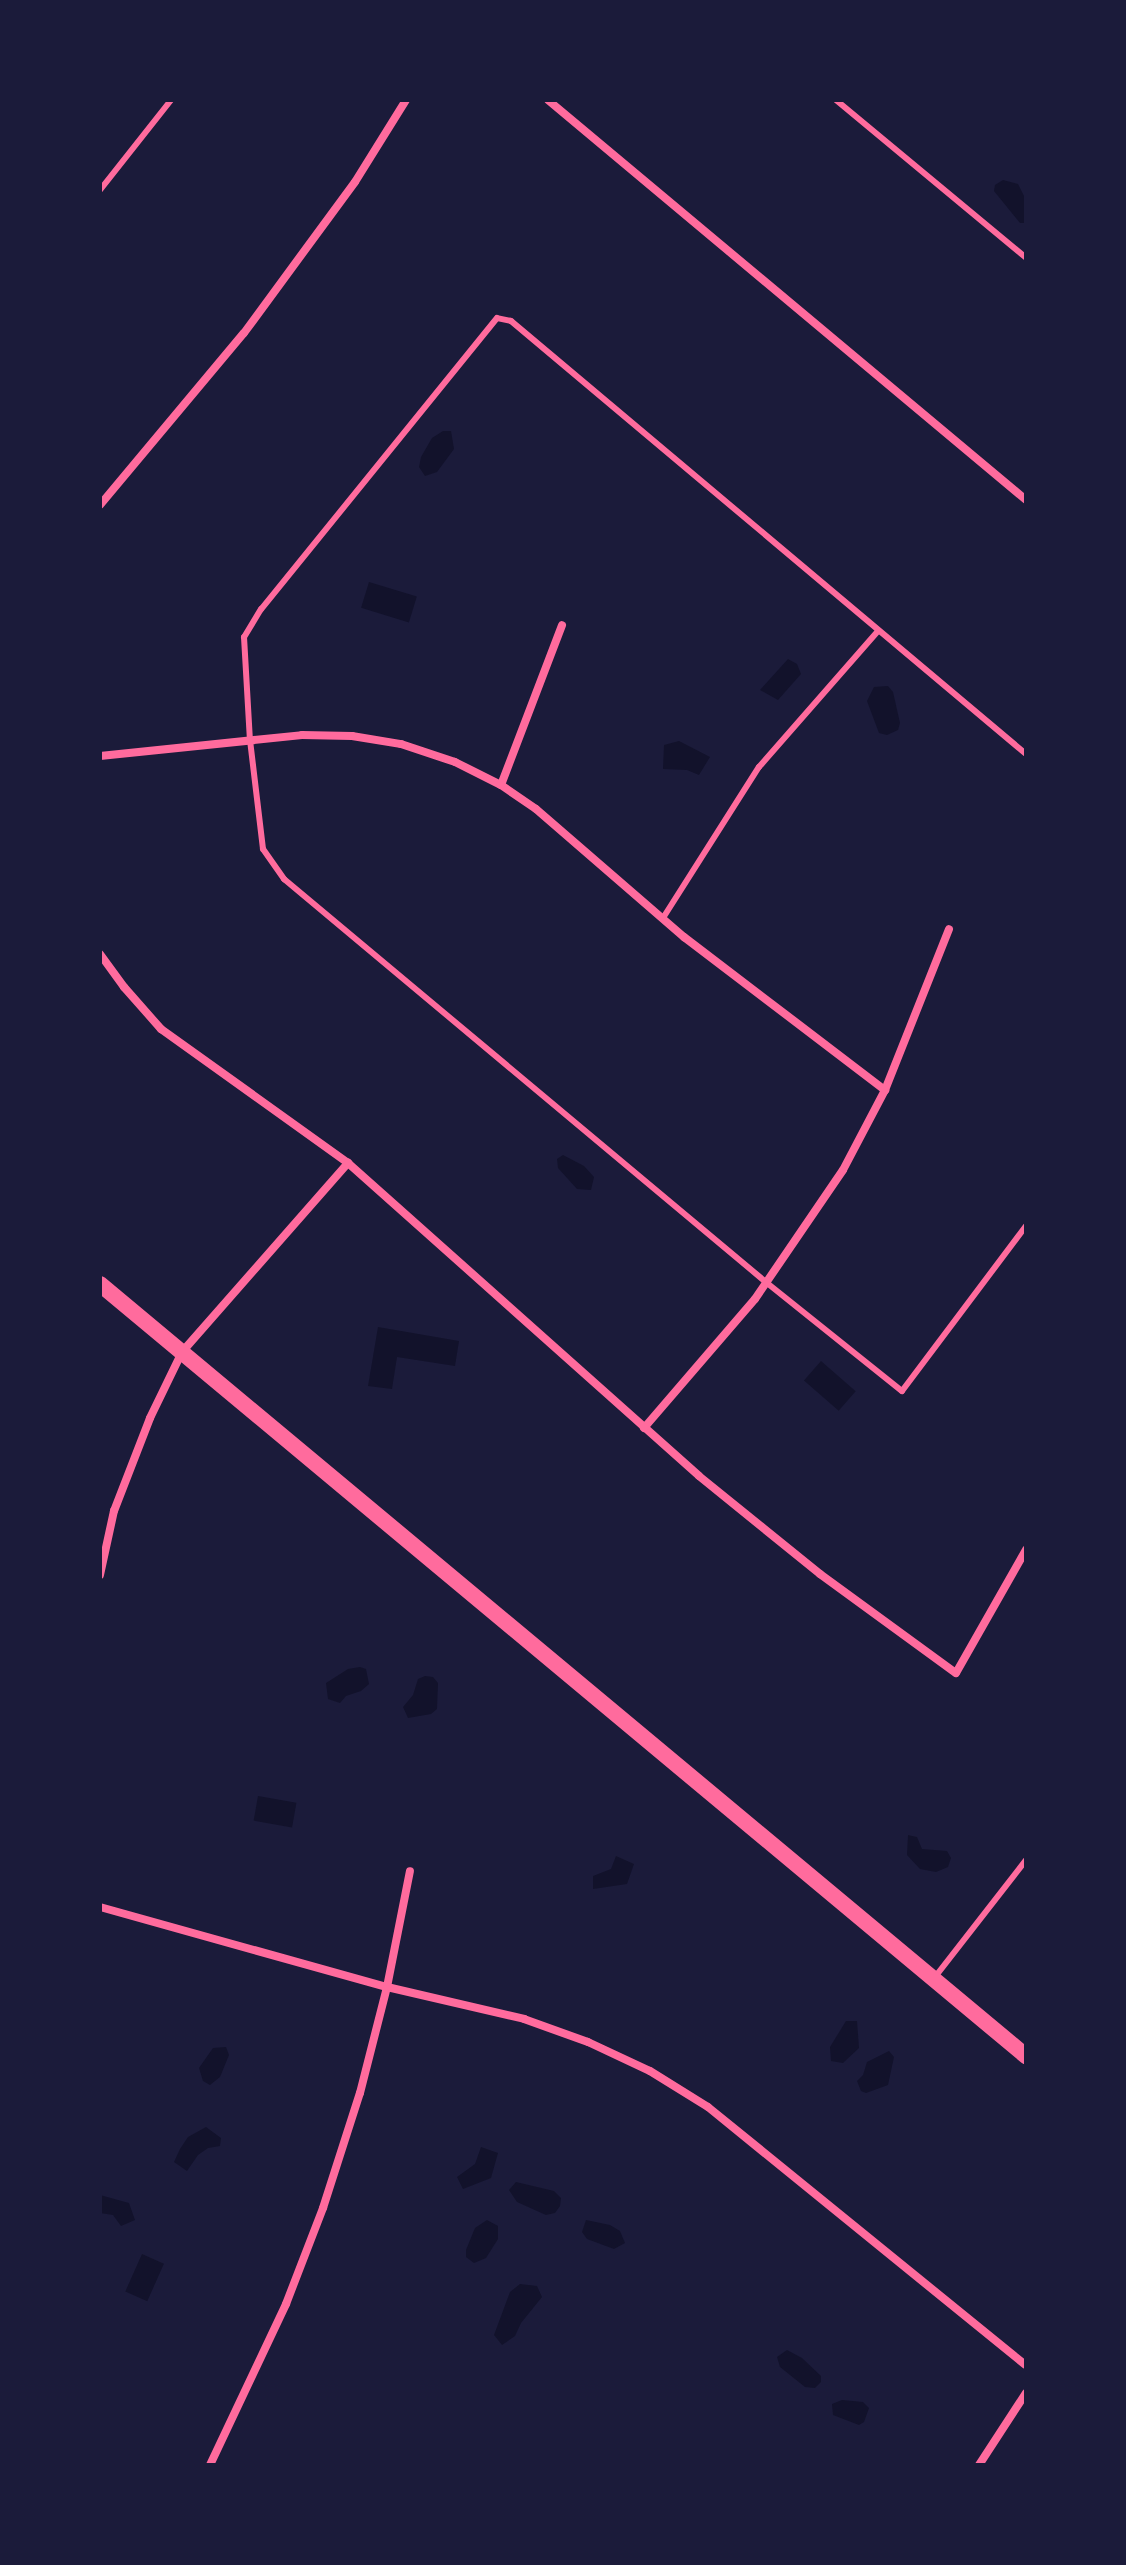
<!DOCTYPE html>
<style>
body{margin:0}
#map{position:relative;width:1126px;height:2565px;overflow:hidden;background:#1b1b3a;font-family:"Nunito Sans",sans-serif}
div>[style]{position:absolute}
.water>*{inset:0;background:#12122b;transform-origin:0 0}
.service>*{height:6px;margin:-3px;padding:0 3px;transform-origin:3px;border-radius:3px;background:#ff6b9d}
.minor>*{height:8px;margin:-4px;padding:0 4px;transform-origin:4px;border-radius:4px;background:#ff6b9d}
.secondary>*{height:16px;margin:-8px;padding:0 8px;transform-origin:8px;border-radius:8px;background:#ff6b9d}
span{translate:-50% -50%;white-space:nowrap;text-align:center;line-height:1.15;-webkit-text-stroke:6px #1b1b3a;paint-order:stroke}
.frame{position:absolute;inset:0;border:102px solid #1b1b3a;pointer-events:none}
</style>
<div id="map">
<div class="water">
<div style="clip-path:polygon(1003px 180px,1018px 184px,1026px 200px,1026px 223px,1020px 223px,994px 191px,995px 185px)"></div>
<div style="clip-path:polygon(443px 431px,451px 431px,454px 449px,437px 472px,425px 476px,419px 467px,421px 457px,432px 438px)"></div>
<div style="left:369px;top:582px;width:50px;height:27px;rotate:17deg"></div>
<div style="clip-path:polygon(788px 659px,797px 664px,801px 674px,778px 700px,760px 690px)"></div>
<div style="clip-path:polygon(888px 686px,893px 692px,900px 723px,898px 730px,887px 735px,879px 733px,867px 701px,874px 687px)"></div>
<div style="clip-path:polygon(679px 741px,710px 757px,699px 775px,687px 770px,663px 769px,664px 745px)"></div>
<div style="clip-path:polygon(563px 1155px,584px 1166px,594px 1177px,591px 1190px,577px 1189px,558px 1168px,557px 1159px)"></div>
<div style="clip-path:polygon(378px 1327px,459px 1341px,455px 1366px,397px 1357px,392px 1389px,368px 1386px)"></div>
<div style="left:821px;top:1361px;width:46px;height:26px;rotate:41deg"></div>
<div style="clip-path:polygon(360px 1667px,366px 1669px,369px 1684px,361px 1691px,346px 1696px,340px 1703px,328px 1699px,326px 1683px,348px 1669px)"></div>
<div style="clip-path:polygon(425px 1676px,433px 1677px,438px 1683px,437px 1709px,431px 1714px,408px 1718px,403px 1707px,413px 1695px,418px 1679px)"></div>
<div style="left:258px;top:1796px;width:39px;height:25px;rotate:10deg"></div>
<div style="clip-path:polygon(908px 1835px,917px 1837px,922px 1849px,947px 1851px,951px 1858px,948px 1867px,936px 1872px,920px 1869px,907px 1855px)"></div>
<div style="clip-path:polygon(616px 1856px,634px 1864px,627px 1884px,593px 1889px,593px 1876px,611px 1869px)"></div>
<div style="clip-path:polygon(846px 2021px,857px 2021px,859px 2048px,843px 2063px,831px 2061px,830px 2047px)"></div>
<div style="clip-path:polygon(226px 2047px,229px 2055px,220px 2077px,210px 2085px,203px 2081px,199px 2068px,213px 2048px)"></div>
<div style="clip-path:polygon(889px 2051px,894px 2057px,888px 2085px,866px 2093px,861px 2091px,857px 2081px,863px 2075px,867px 2062px)"></div>
<div style="clip-path:polygon(206px 2127px,221px 2138px,220px 2146px,208px 2148px,198px 2155px,187px 2171px,174px 2162px,180px 2149px,188px 2137px)"></div>
<div style="clip-path:polygon(481px 2147px,498px 2153px,491px 2178px,463px 2189px,457px 2177px,475px 2164px)"></div>
<div style="clip-path:polygon(516px 2182px,554px 2191px,561px 2198px,560px 2206px,555px 2213px,546px 2215px,517px 2202px,509px 2190px)"></div>
<div style="clip-path:polygon(100px 2195px,129px 2203px,135px 2220px,121px 2226px,113px 2215px,100px 2213px)"></div>
<div style="clip-path:polygon(487px 2220px,498px 2226px,498px 2239px,486px 2258px,474px 2263px,466px 2257px,466px 2250px,475px 2228px)"></div>
<div style="clip-path:polygon(586px 2220px,610px 2225px,620px 2231px,625px 2243px,614px 2249px,587px 2239px,582px 2232px)"></div>
<div style="left:142px;top:2254px;width:24px;height:41px;rotate:24deg"></div>
<div style="clip-path:polygon(520px 2284px,537px 2286px,542px 2297px,521px 2323px,515px 2336px,502px 2345px,494px 2335px,510px 2292px)"></div>
<div style="clip-path:polygon(787px 2350px,802px 2358px,821px 2376px,821px 2382px,815px 2388px,805px 2387px,780px 2367px,777px 2357px)"></div>
<div style="clip-path:polygon(842px 2400px,863px 2402px,869px 2408px,864px 2422px,859px 2425px,833px 2415px,832px 2404px)"></div>
</div>
<div class="service">
<div style="left:836px;top:100px;width:247px;rotate:39.7deg"></div>
<div style="left:100px;top:190px;width:115px;rotate:-51.7deg"></div>
<div style="left:1026px;top:754px;width:673px;rotate:-139.94deg"></div>
<div style="left:511px;top:321px;width:14px;rotate:-168deg"></div>
<div style="left:497px;top:318px;width:375px;rotate:129deg"></div>
<div style="left:261px;top:609px;width:33px;rotate:121deg"></div>
<div style="left:244px;top:637px;width:103px;rotate:86.7deg"></div>
<div style="left:250px;top:740px;width:110px;rotate:83.2deg"></div>
<div style="left:263px;top:849px;width:37px;rotate:55deg"></div>
<div style="left:284px;top:879px;width:630px;rotate:39.91deg"></div>
<div style="left:767px;top:1283px;width:173px;rotate:38.7deg"></div>
<div style="left:902px;top:1391px;width:206px;rotate:-53.1deg"></div>
<div style="left:663px;top:918px;width:179px;rotate:-57.6deg"></div>
<div style="left:759px;top:767px;width:181px;rotate:-48.8deg"></div>
<div style="left:935px;top:1977px;width:148px;rotate:-52.1deg"></div>
</div>
<div class="minor">
<div style="left:548px;top:100px;width:623px;rotate:39.92deg"></div>
<div style="left:100px;top:505px;width:224px;rotate:-50.1deg"></div>
<div style="left:244px;top:333px;width:187px;rotate:-53.7deg"></div>
<div style="left:355px;top:182px;width:97px;rotate:-58.1deg"></div>
<div style="left:100px;top:756px;width:203px;rotate:-5.9deg"></div>
<div style="left:302px;top:735px;width:50px;rotate:1.1deg"></div>
<div style="left:352px;top:736px;width:50px;rotate:9.3deg"></div>
<div style="left:401px;top:744px;width:57px;rotate:18.4deg"></div>
<div style="left:455px;top:762px;width:51px;rotate:26.6deg"></div>
<div style="left:501px;top:785px;width:42px;rotate:34.4deg"></div>
<div style="left:536px;top:809px;width:196px;rotate:40.9deg"></div>
<div style="left:684px;top:937px;width:253px;rotate:37.3deg"></div>
<div style="left:501px;top:785px;width:171px;rotate:-69.1deg"></div>
<div style="left:100px;top:954px;width:41px;rotate:54deg"></div>
<div style="left:124px;top:987px;width:56px;rotate:48.6deg"></div>
<div style="left:161px;top:1029px;width:230px;rotate:35.6deg"></div>
<div style="left:348px;top:1163px;width:470px;rotate:41.7deg"></div>
<div style="left:699px;top:1476px;width:156px;rotate:39deg"></div>
<div style="left:820px;top:1574px;width:168px;rotate:36.1deg"></div>
<div style="left:956px;top:1673px;width:142px;rotate:-60.4deg"></div>
<div style="left:644px;top:1428px;width:170px;rotate:-49.3deg"></div>
<div style="left:755px;top:1299px;width:156px;rotate:-55.7deg"></div>
<div style="left:843px;top:1170px;width:90px;rotate:-62.3deg"></div>
<div style="left:885px;top:1090px;width:173px;rotate:-68.3deg"></div>
<div style="left:100px;top:1575px;width:66px;rotate:-77.7deg"></div>
<div style="left:114px;top:1511px;width:100px;rotate:-68.8deg"></div>
<div style="left:150px;top:1418px;width:73px;rotate:-64.1deg"></div>
<div style="left:182px;top:1352px;width:252px;rotate:-48.7deg"></div>
<div style="left:100px;top:1907px;width:298px;rotate:15.6deg"></div>
<div style="left:387px;top:1987px;width:141px;rotate:13.1deg"></div>
<div style="left:524px;top:2019px;width:68px;rotate:19.8deg"></div>
<div style="left:588px;top:2042px;width:68px;rotate:25.1deg"></div>
<div style="left:650px;top:2071px;width:68px;rotate:31.8deg"></div>
<div style="left:708px;top:2107px;width:409px;rotate:39.1deg"></div>
<div style="left:210px;top:2465px;width:178px;rotate:-64.7deg"></div>
<div style="left:286px;top:2304px;width:103px;rotate:-68.9deg"></div>
<div style="left:323px;top:2208px;width:121px;rotate:-72.2deg"></div>
<div style="left:360px;top:2093px;width:109px;rotate:-75.7deg"></div>
<div style="left:387px;top:1987px;width:118px;rotate:-78.8deg"></div>
<div style="left:979px;top:2465px;width:86px;rotate:-56.9deg"></div>
</div>
<div class="secondary">
<div style="left:100px;top:1284px;width:1206px;rotate:39.82deg"></div>
</div>
<div class="frame"></div>
</div>
